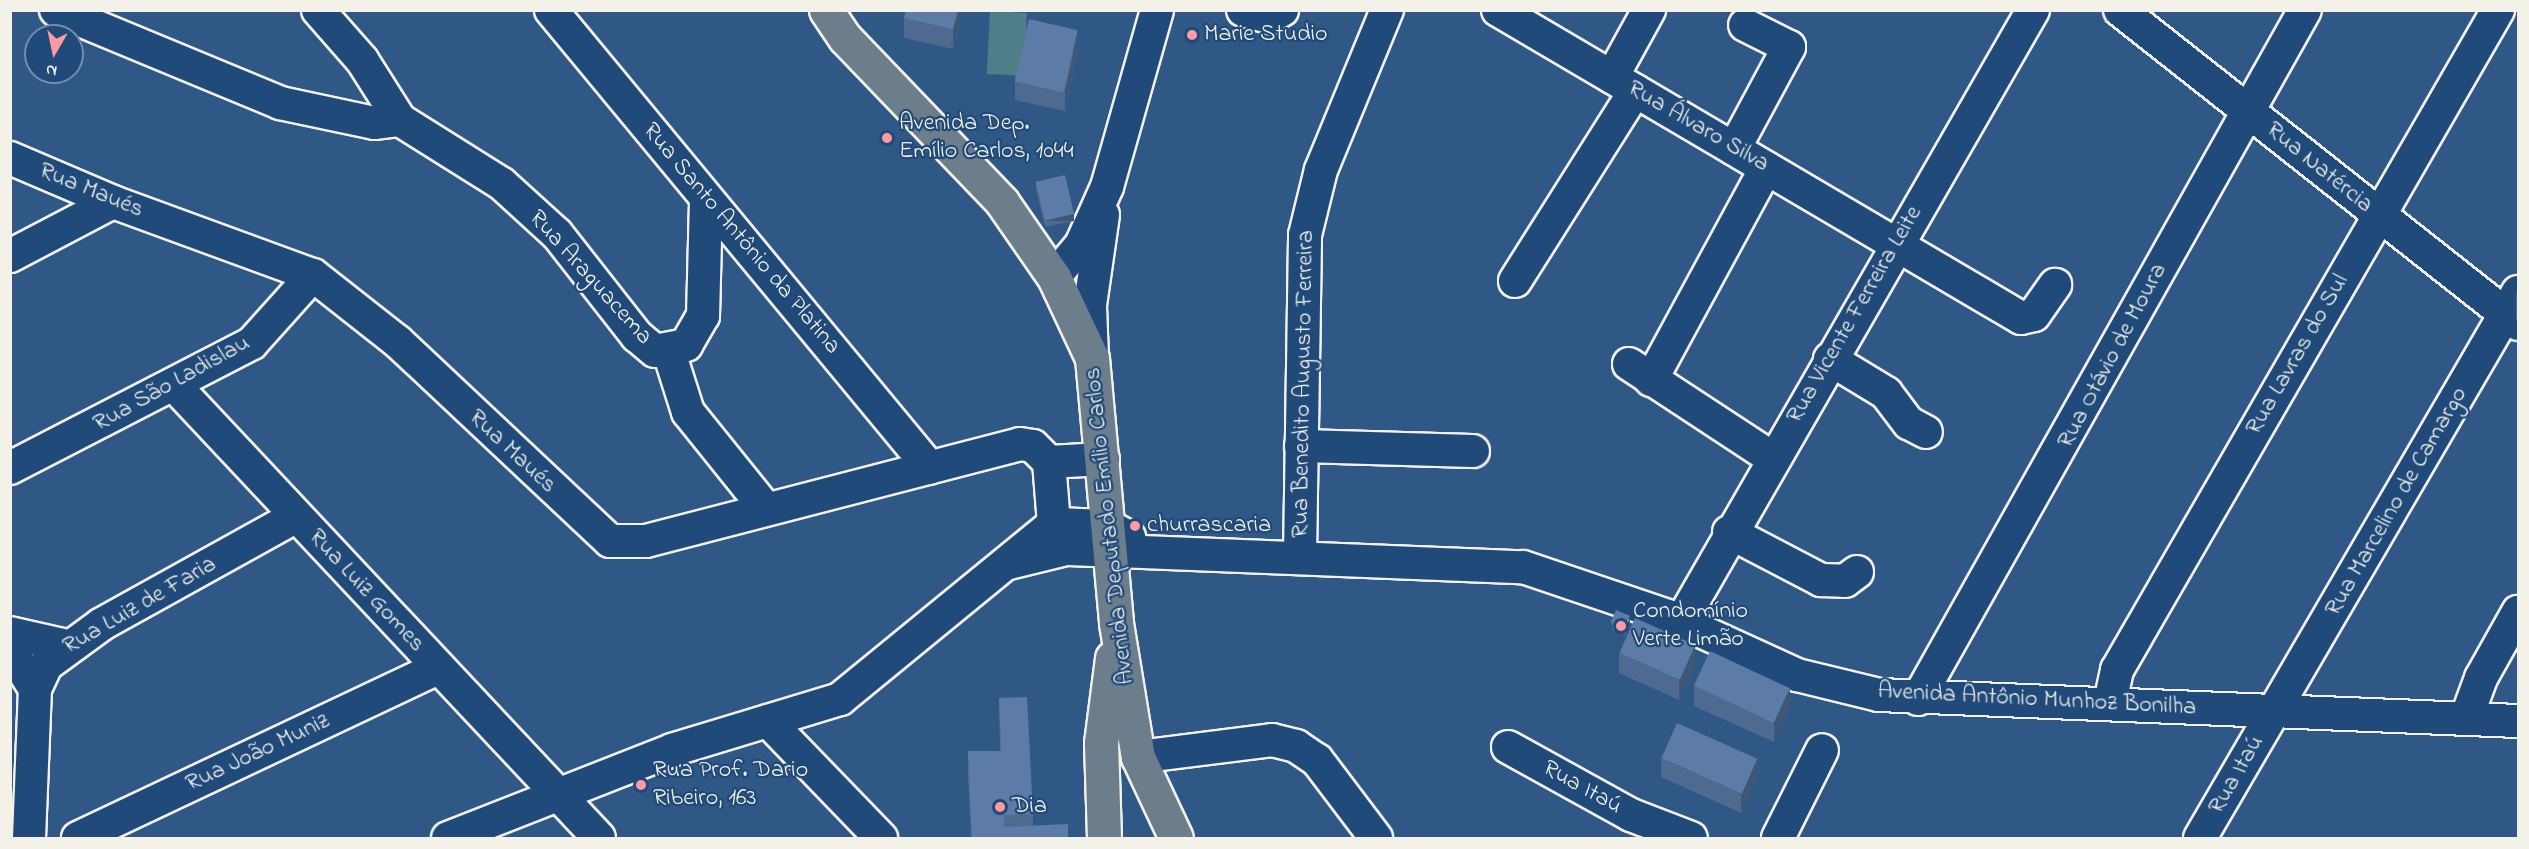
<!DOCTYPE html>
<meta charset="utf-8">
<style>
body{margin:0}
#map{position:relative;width:2529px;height:849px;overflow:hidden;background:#305887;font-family:"Indie Flower",sans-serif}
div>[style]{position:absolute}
.green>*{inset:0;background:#4d7e89;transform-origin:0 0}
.roads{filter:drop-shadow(2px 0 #f4f1e8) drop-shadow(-2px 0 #f4f1e8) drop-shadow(0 2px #f4f1e8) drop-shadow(0 -2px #f4f1e8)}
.minor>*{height:32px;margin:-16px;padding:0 16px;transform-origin:16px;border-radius:16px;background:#1f4a7a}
.major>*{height:33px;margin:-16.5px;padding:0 16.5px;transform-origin:16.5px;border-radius:16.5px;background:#6c7d8c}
.wall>*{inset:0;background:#4f6a90}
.shaded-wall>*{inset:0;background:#405675;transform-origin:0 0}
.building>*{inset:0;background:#5c7ba7;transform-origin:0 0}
.dots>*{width:16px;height:16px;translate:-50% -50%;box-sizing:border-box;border:3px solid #1f4a7a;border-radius:50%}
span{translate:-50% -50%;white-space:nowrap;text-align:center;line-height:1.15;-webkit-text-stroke:4.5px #1f4a7a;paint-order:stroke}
.poi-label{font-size:24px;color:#f4f1e8}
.left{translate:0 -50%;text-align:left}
.street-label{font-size:24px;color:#f4f1e8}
.frame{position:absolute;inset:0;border:12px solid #f4f1e8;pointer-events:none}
.north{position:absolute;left:24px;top:24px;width:60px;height:60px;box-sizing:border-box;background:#1f4a7a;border:2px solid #748da6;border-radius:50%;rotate:189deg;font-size:16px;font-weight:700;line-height:24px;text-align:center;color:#f4f1e8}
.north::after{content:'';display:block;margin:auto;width:21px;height:27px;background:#ff9aa2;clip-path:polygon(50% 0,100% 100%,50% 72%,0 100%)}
</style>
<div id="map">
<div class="green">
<div style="left:990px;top:11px;width:37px;height:63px;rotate:3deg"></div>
</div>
<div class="roads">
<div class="minor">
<div style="left:56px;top:10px;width:243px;rotate:22.5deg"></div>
<div style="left:280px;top:103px;width:96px;rotate:12deg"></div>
<div style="left:374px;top:123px;width:26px;rotate:-7deg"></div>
<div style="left:318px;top:10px;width:67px;rotate:48.7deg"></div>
<div style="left:362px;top:60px;width:71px;rotate:57.7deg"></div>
<div style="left:400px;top:120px;width:120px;rotate:32.1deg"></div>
<div style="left:502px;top:184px;width:74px;rotate:42.3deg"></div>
<div style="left:557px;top:234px;width:130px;rotate:51.9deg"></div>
<div style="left:637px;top:336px;width:23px;rotate:40deg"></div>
<div style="left:655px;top:351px;width:32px;rotate:-11deg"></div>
<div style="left:686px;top:345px;width:34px;rotate:-60deg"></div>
<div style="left:703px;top:316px;width:114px;rotate:-88.5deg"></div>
<div style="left:551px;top:10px;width:594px;rotate:50.39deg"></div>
<div style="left:1243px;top:10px;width:28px;rotate:15deg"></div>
<div style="left:1270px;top:17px;width:14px;rotate:-30deg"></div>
<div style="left:1498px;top:10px;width:607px;rotate:30.49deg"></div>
<div style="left:2021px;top:318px;width:13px;rotate:-13deg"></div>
<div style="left:2034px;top:315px;width:37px;rotate:-55deg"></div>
<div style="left:2120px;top:10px;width:507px;rotate:38.27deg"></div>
<div style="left:1612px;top:77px;width:77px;rotate:-61.1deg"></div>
<div style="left:1734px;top:149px;width:116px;rotate:-61.7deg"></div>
<div style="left:1789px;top:47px;width:49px;rotate:-153.4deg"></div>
<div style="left:10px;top:158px;width:112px;rotate:23.1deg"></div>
<div style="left:113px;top:202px;width:213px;rotate:20.1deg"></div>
<div style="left:313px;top:275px;width:107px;rotate:38.2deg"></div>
<div style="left:397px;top:341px;width:292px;rotate:43.2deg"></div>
<div style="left:610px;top:541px;width:36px"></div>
<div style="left:646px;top:541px;width:386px;rotate:-14.5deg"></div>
<div style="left:1020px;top:444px;width:13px;rotate:9deg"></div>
<div style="left:1033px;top:446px;width:23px;rotate:45deg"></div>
<div style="left:1049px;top:462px;width:62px;rotate:85.4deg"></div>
<div style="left:10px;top:256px;width:116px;rotate:-27.7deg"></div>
<div style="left:1054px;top:277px;width:42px;rotate:-49.8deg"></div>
<div style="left:1081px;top:245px;width:64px;rotate:-65.9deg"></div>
<div style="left:1107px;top:187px;width:184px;rotate:-74.2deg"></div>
<div style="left:1515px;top:281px;width:225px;rotate:-57.7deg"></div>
<div style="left:669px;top:352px;width:63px;rotate:72.4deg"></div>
<div style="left:688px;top:412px;width:124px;rotate:51.2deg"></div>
<div style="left:1092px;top:358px;width:53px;rotate:-92.2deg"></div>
<div style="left:1090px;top:305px;width:91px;rotate:-81.8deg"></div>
<div style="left:1830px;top:359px;width:66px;rotate:31.3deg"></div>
<div style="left:1886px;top:393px;width:38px;rotate:53deg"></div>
<div style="left:1909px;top:423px;width:19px;rotate:28deg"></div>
<div style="left:1629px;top:364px;width:171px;rotate:33.3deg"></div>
<div style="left:1651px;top:380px;width:241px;rotate:-61.5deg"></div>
<div style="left:176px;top:387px;width:618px;rotate:46.83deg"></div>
<div style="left:1301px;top:446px;width:172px;rotate:1.7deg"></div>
<div style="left:1049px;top:462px;width:54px;rotate:-3.2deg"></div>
<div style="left:10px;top:468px;width:272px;rotate:-27.3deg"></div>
<div style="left:252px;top:343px;width:91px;rotate:-48.1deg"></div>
<div style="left:1729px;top:532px;width:104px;rotate:27.6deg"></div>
<div style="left:1821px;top:580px;width:24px;rotate:2deg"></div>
<div style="left:1845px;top:581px;width:15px;rotate:-37deg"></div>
<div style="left:1300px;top:557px;width:322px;rotate:-89.1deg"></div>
<div style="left:1305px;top:235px;width:67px;rotate:-76.2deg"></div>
<div style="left:1321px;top:170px;width:173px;rotate:-67.6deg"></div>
<div style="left:1009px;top:563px;width:59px;rotate:-13.8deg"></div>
<div style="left:1066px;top:549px;width:457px;rotate:2.3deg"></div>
<div style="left:1523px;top:567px;width:153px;rotate:18.7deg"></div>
<div style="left:1668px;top:616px;width:142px;rotate:24.6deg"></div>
<div style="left:1797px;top:675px;width:84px;rotate:13.7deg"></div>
<div style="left:1879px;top:695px;width:640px;rotate:2.33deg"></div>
<div style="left:1681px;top:622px;width:706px;rotate:-60.09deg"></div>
<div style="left:10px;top:633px;width:58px;rotate:12.8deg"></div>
<div style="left:10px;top:649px;width:47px;rotate:58deg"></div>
<div style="left:1918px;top:699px;width:790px;rotate:-60.68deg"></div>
<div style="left:2110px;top:703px;width:34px;rotate:-78deg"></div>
<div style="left:2117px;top:670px;width:762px;rotate:-60deg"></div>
<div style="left:2466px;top:719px;width:44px;rotate:-69.9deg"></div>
<div style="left:2481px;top:678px;width:76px;rotate:-60.7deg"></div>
<div style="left:768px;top:721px;width:163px;rotate:46deg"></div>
<div style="left:1508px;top:747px;width:141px;rotate:28.9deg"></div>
<div style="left:1631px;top:815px;width:64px;rotate:21deg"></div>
<div style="left:1138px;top:757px;width:135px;rotate:-7.2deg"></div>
<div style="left:1272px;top:740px;width:25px;rotate:14deg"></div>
<div style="left:1296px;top:746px;width:25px;rotate:34deg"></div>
<div style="left:1317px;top:760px;width:98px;rotate:52.9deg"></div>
<div style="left:29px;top:838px;width:149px;rotate:-87.7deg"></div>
<div style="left:35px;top:689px;width:26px;rotate:-65deg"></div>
<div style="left:46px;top:665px;width:69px;rotate:-36.2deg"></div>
<div style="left:102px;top:624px;width:221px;rotate:-29deg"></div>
<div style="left:78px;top:838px;width:398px;rotate:-25.3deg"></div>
<div style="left:448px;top:838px;width:241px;rotate:-21.4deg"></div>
<div style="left:672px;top:750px;width:176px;rotate:-16.9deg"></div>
<div style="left:840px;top:699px;width:276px;rotate:-39.3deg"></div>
<div style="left:1054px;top:524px;width:54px;rotate:2.1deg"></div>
<div style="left:1108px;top:526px;width:24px;rotate:28deg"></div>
<div style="left:1778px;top:838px;width:98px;rotate:-63.4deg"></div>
<div style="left:2200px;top:838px;width:632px;rotate:-59.78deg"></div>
</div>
<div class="major">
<div style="left:826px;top:10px;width:34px;rotate:56deg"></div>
<div style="left:845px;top:38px;width:227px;rotate:46.2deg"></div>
<div style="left:1002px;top:202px;width:91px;rotate:55.3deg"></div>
<div style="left:1054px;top:277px;width:89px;rotate:64.9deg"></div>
<div style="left:1092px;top:358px;width:266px;rotate:84.8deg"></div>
<div style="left:1116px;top:623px;width:136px;rotate:80.7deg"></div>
<div style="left:1138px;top:757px;width:89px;rotate:64.9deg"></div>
<div style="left:1104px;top:838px;width:95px;rotate:-91.8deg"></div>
<div style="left:1101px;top:743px;width:86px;rotate:-82.6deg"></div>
</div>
</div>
<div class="wall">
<div style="clip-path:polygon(906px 10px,962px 10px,953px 49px,904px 38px,904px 18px)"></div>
<div style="clip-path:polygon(1078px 49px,1065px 111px,1015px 100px,1015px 81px)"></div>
<div style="clip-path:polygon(1036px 182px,1074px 221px,1045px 227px,1036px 189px)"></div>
<div style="clip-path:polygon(2518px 290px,2518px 321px,2516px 319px,2516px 294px)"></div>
<div style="clip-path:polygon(1612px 623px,1630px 623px,1626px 635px,1612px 630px)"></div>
<div style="clip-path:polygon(1619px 653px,1695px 665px,1679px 700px,1619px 673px)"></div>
<div style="clip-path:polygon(1694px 686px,1790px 707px,1774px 742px,1694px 706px)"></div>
<div style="clip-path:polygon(999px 698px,1033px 814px,1033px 826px,1068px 838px,971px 838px,968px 776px,968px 751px,1000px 751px)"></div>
<div style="clip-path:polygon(1661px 757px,1757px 778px,1741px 813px,1661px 777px)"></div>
</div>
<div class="shaded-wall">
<div style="clip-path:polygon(958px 10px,962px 10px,953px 49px,953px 29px)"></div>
<div style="clip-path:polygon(1078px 30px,1078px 49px,1065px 111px,1065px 92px)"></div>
<div style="left:1074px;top:214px;width:7px;height:30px;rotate:90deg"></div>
<div style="clip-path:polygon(1630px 616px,1630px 623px,1626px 635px,1626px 628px)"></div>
<div style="clip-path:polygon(1695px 645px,1695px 665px,1679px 700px,1679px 681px)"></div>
<div style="clip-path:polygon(1790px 688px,1790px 707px,1774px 742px,1774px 722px)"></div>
<div style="clip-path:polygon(1757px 759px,1757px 778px,1741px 813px,1741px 794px)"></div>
</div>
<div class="building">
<div style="clip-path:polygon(906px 10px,958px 10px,953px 29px,904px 18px)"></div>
<div style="left:1029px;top:19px;width:50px;height:64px;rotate:13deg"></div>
<div style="left:1065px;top:175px;width:40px;height:30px;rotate:77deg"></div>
<div style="left:1616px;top:610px;width:15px;height:14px;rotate:23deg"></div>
<div style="left:1635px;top:618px;width:66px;height:38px;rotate:24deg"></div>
<div style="left:1710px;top:651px;width:88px;height:38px;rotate:25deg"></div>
<div style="clip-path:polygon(1027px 697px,1033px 814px,1004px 815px,1004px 838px,972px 838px,968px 751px,1001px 751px,999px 698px)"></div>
<div style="left:1677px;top:723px;width:88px;height:38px;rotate:24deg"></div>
<div style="clip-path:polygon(1068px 824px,1068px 838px,1004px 838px,1004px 827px)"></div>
</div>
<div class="dots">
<div style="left:1192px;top:35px;background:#ff9aa2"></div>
<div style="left:887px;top:138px;background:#ff9aa2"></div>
<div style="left:1135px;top:526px;background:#ff9aa2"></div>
<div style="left:1621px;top:626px;background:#ff9aa2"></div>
<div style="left:641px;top:785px;background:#ff9aa2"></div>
<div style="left:1000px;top:807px;background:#ff9aa2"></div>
</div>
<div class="poi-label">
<span class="left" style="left:1204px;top:35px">Marie Studio</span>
<span class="left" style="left:899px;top:138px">Avenida Dep.<br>Emílio Carlos, 1044</span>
<span class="left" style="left:1147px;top:526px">churrascaria</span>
<span class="left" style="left:1633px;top:626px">Condomínio<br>Verte Limão</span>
<span class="left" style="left:653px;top:785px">Rua Prof. Dario<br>Ribeiro, 163</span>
<span class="left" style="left:1012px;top:807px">Dia</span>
</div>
<div class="street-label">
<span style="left:1698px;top:127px;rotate:30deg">Rua Álvaro Silva</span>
<span style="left:2319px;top:168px;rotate:39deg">Rua Natércia</span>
<span style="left:91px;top:191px;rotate:22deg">Rua Maués</span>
<span style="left:741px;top:239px;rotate:50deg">Rua Santo Antônio da Platina</span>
<span style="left:590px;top:278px;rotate:48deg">Rua Araguacema</span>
<span style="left:1855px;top:315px;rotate:-60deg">Rua Vicente Ferreira Leite</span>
<span style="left:2298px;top:355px;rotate:-60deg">Rua Lavras do Sul</span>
<span style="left:2113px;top:356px;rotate:-62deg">Rua Otávio de Moura</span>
<span style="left:172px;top:384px;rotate:-29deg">Rua São Ladislau</span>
<span style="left:1304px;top:384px;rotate:-89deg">Rua Benedito Augusto Ferreira</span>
<span style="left:512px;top:452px;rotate:43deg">Rua Maués</span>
<span style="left:2397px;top:502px;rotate:-60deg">Rua Marcelino de Camargo</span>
<span style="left:1110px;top:526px;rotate:-96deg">Avenida Deputado Emílio Carlos</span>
<span style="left:366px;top:591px;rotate:47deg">Rua Luiz Gomes</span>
<span style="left:140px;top:606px;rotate:-30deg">Rua Luiz de Faria</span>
<span style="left:2037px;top:700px;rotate:3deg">Avenida Antônio Munhoz Bonilha</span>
<span style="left:258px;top:753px;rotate:-25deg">Rua João Muniz</span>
<span style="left:2237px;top:775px;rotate:-60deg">Rua Itaú</span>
<span style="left:1582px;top:788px;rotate:29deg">Rua Itaú</span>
</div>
<div class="frame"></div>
<div class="north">N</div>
</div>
